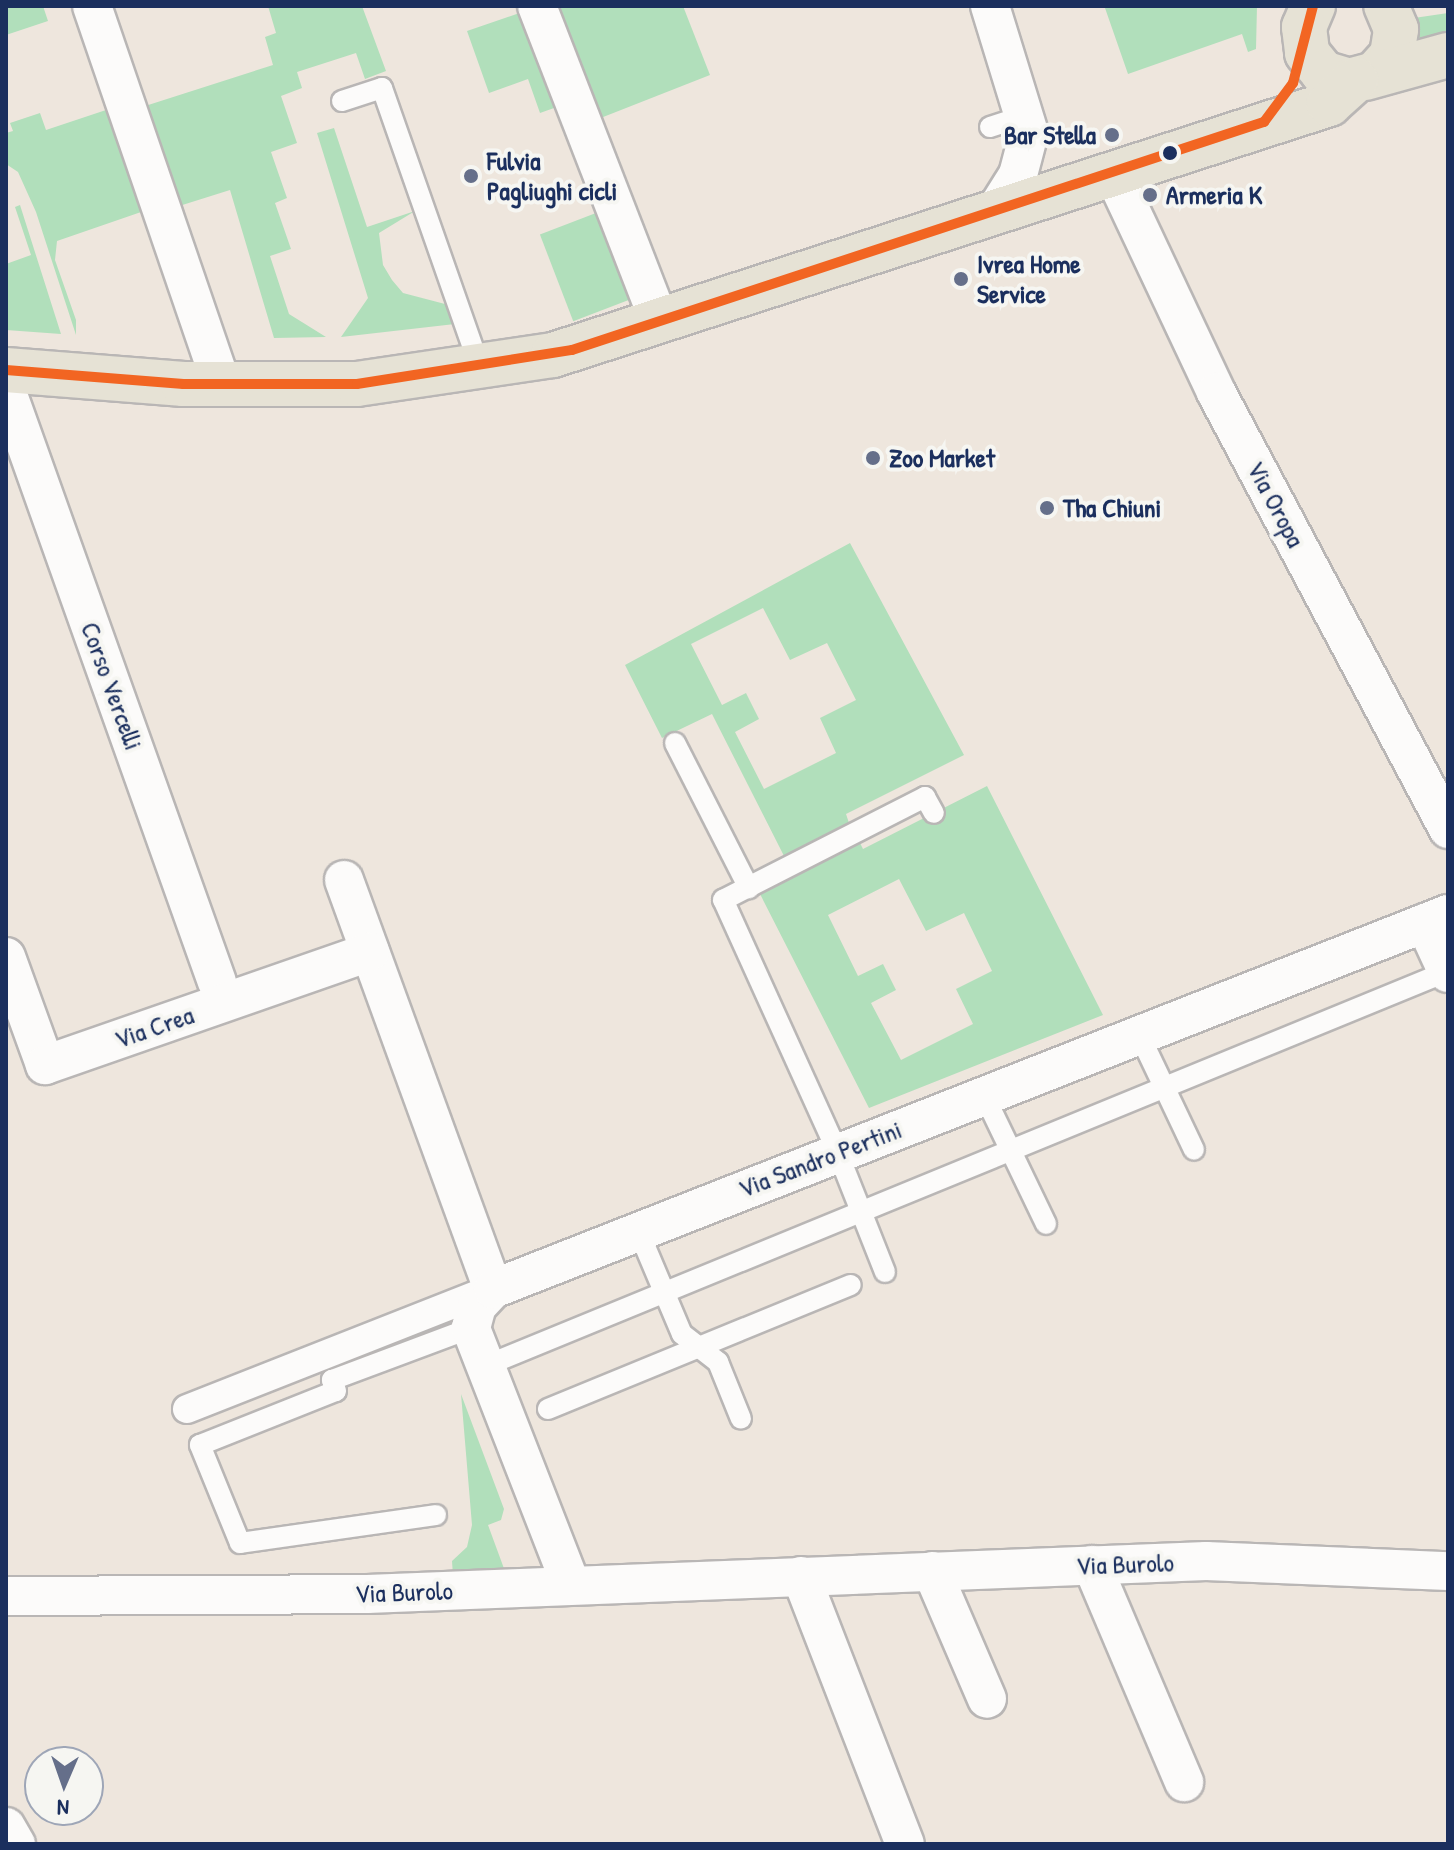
<!DOCTYPE html>
<style>
body{margin:0}
#map{position:relative;width:1454px;height:1850px;overflow:hidden;background:#eee6dd;font-family:"Patrick Hand",sans-serif}
div>[style]{position:absolute}
.green>*{inset:0;background:#b1dfbb;transform-origin:0 0}
.roads{filter:drop-shadow(2px 0 #b9b6b5) drop-shadow(-2px 0 #b9b6b5) drop-shadow(0 2px #b9b6b5) drop-shadow(0 -2px #b9b6b5)}
.service>*{height:20px;margin:-10px;padding:0 10px;transform-origin:10px;border-radius:10px;background:#fcfbfa}
.pedestrian>*{height:28px;margin:-14px;padding:0 14px;transform-origin:14px;border-radius:14px;background:#fcfbfa}
.minor>*{height:38px;margin:-19px;padding:0 19px;transform-origin:19px;border-radius:19px;background:#fcfbfa}
.primary>*{height:44px;margin:-22px;padding:0 22px;transform-origin:22px;border-radius:22px;background:#e6e2d5}
.bus-1>*{height:10px;margin:-5px;padding:0 5px;transform-origin:5px;border-radius:5px;background:#f26522}
.dots>*{width:22px;height:22px;translate:-50% -50%;box-sizing:border-box;border:4px solid #f6f6f2;border-radius:50%}
span{translate:-50% -50%;white-space:nowrap;text-align:center;line-height:1.15;-webkit-text-stroke:8px #f6f6f2;paint-order:stroke}
.poi-label{font-size:26px;color:#1b2f5e;font-weight:700}
.right{translate:-100% -50%;text-align:right}
.left{translate:0 -50%;text-align:left}
.street-label{font-size:26px;color:#1b2f5e}
.frame{position:absolute;inset:0;border:8px solid #1b2f5e;pointer-events:none}
.north{position:absolute;left:24px;top:1746px;width:80px;height:80px;box-sizing:border-box;background:#f6f6f2;border:2px solid #9ea6b7;border-radius:50%;rotate:182deg;font-size:22px;font-weight:700;line-height:32px;text-align:center;color:#1b2f5e}
.north::after{content:'';display:block;margin:auto;width:28px;height:36px;background:#656f8a;clip-path:polygon(50% 0,100% 100%,50% 72%,0 100%)}
</style>
<div id="map">
<div class="green">
<div style="clip-path:polygon(6px 6px,43px 6px,48px 21px,6px 35px)"></div>
<div style="clip-path:polygon(268px 6px,362px 6px,386px 71px,365px 79px,356px 53px,297px 72px,302px 88px,281px 96px,297px 143px,271px 152px,287px 198px,275px 203px,291px 249px,270px 256px,289px 314px,326px 337px,274px 338px,230px 190px,176px 207px,142px 107px,273px 65px,265px 37px,276px 33px)"></div>
<div style="clip-path:polygon(548px 6px,683px 6px,710px 75px,593px 121px)"></div>
<div style="clip-path:polygon(1257px 6px,1256px 49px,1248px 52px,1242px 34px,1128px 74px,1105px 8px)"></div>
<div style="clip-path:polygon(534px 8px,568px 103px,540px 113px,528px 79px,489px 93px,467px 31px)"></div>
<div style="clip-path:polygon(1448px 13px,1448px 44px,1422px 53px,1414px 18px)"></div>
<div style="clip-path:polygon(109px 109px,144px 211px,57px 241px,55px 260px,76px 320px,76px 335px,36px 212px,18px 172px,6px 164px,6px 133px,13px 131px,10px 123px,40px 113px,46px 130px)"></div>
<div style="clip-path:polygon(334px 128px,367px 227px,415px 211px,379px 233px,383px 265px,392px 280px,403px 293px,445px 304px,455px 324px,341px 337px,368px 298px,317px 133px)"></div>
<div style="clip-path:polygon(20px 205px,61px 334px,6px 330px,6px 264px,31px 255px,15px 207px)"></div>
<div style="left:609px;top:208px;width:93px;height:74px;rotate:69deg"></div>
<div style="clip-path:polygon(evenodd,850px 543px,964px 755px,846px 814px,849px 823px,784px 856px,712px 714px,662px 738px,625px 665px,850px 543px,763px 608px,790px 660px,827px 643px,856px 700px,820px 718px,836px 753px,764px 789px,735px 732px,759px 719px,746px 693px,722px 705px,691px 644px,763px 608px)"></div>
<div style="clip-path:polygon(evenodd,987px 786px,1103px 1015px,869px 1108px,759px 892px,859px 841px,863px 849px,987px 786px,899px 879px,926px 931px,964px 913px,992px 971px,956px 989px,973px 1024px,901px 1060px,871px 1003px,896px 990px,883px 964px,858px 976px,828px 915px,899px 879px)"></div>
<div style="clip-path:polygon(461px 1394px,504px 1509px,501px 1520px,488px 1525px,506px 1574px,453px 1576px,452px 1561px,467px 1547px,472px 1525px)"></div>
</div>
<div class="roads">
<div class="service">
<div style="left:342px;top:101px;width:42px;rotate:-18deg"></div>
<div style="left:382px;top:88px;width:297px;rotate:70.7deg"></div>
<div style="left:990px;top:127px;width:38px;rotate:-18deg"></div>
<div style="left:675px;top:743px;width:163px;rotate:63deg"></div>
<div style="left:1139px;top:1034px;width:128px;rotate:64.6deg"></div>
<div style="left:984px;top:1095px;width:143px;rotate:64.3deg"></div>
<div style="left:638px;top:1230px;width:113px;rotate:67.1deg"></div>
<div style="left:682px;top:1334px;width:46px;rotate:37.9deg"></div>
<div style="left:718px;top:1362px;width:61px;rotate:68deg"></div>
<div style="left:885px;top:1272px;width:128px;rotate:-111.6deg"></div>
<div style="left:838px;top:1153px;width:278px;rotate:-114.4deg"></div>
<div style="left:723px;top:900px;width:227px;rotate:-27deg"></div>
<div style="left:925px;top:797px;width:18px;rotate:61deg"></div>
<div style="left:502px;top:1359px;width:1022px;rotate:-22.3deg"></div>
<div style="left:548px;top:1409px;width:327px;rotate:-22.3deg"></div>
<div style="left:436px;top:1515px;width:198px;rotate:171.9deg"></div>
<div style="left:240px;top:1543px;width:106px;rotate:-112.2deg"></div>
<div style="left:200px;top:1445px;width:146px;rotate:-21.7deg"></div>
<div style="left:336px;top:1391px;width:12px;rotate:-110deg"></div>
<div style="left:332px;top:1380px;width:148px;rotate:-20.5deg"></div>
</div>
<div class="pedestrian">
<div style="left:187px;top:1409px;width:328px;rotate:-21.5deg"></div>
</div>
<div class="minor">
<div style="left:92px;top:6px;width:401px;rotate:71.1deg"></div>
<div style="left:537px;top:6px;width:340px;rotate:68.8deg"></div>
<div style="left:990px;top:6px;width:133px;rotate:72.9deg"></div>
<div style="left:1029px;top:133px;width:43px;rotate:104.7deg"></div>
<div style="left:1018px;top:175px;width:45px;rotate:122.3deg"></div>
<div style="left:1113px;top:173px;width:242px;rotate:64.8deg"></div>
<div style="left:1216px;top:392px;width:495px;rotate:62deg"></div>
<div style="left:6px;top:389px;width:629px;rotate:70.41deg"></div>
<div style="left:344px;top:880px;width:435px;rotate:70deg"></div>
<div style="left:1425px;top:923px;width:55px;rotate:65.3deg"></div>
<div style="left:6px;top:957px;width:115px;rotate:70.1deg"></div>
<div style="left:45px;top:1065px;width:344px;rotate:-19.2deg"></div>
<div style="left:1092px;top:1565px;width:236px;rotate:67deg"></div>
<div style="left:932px;top:1571px;width:139px;rotate:66.7deg"></div>
<div style="left:801px;top:1576px;width:287px;rotate:68.8deg"></div>
<div style="left:571px;top:1585px;width:276px;rotate:-111.3deg"></div>
<div style="left:471px;top:1328px;width:23px;rotate:-75deg"></div>
<div style="left:477px;top:1306px;width:23px;rotate:-47deg"></div>
<div style="left:493px;top:1289px;width:1026px;rotate:-21.44deg"></div>
<div style="left:6px;top:1596px;width:361px;rotate:-0.3deg"></div>
<div style="left:367px;top:1594px;width:840px;rotate:-2.25deg"></div>
<div style="left:1206px;top:1561px;width:242px;rotate:2.4deg"></div>
<div style="left:6px;top:1827px;width:20px;rotate:60deg"></div>
</div>
<div class="primary">
<div style="left:1313px;top:6px;width:23px;rotate:113deg"></div>
<div style="left:1304px;top:27px;width:26px;rotate:83deg"></div>
<div style="left:1307px;top:53px;width:26px;rotate:51deg"></div>
<div style="left:1323px;top:73px;width:27px;rotate:17deg"></div>
<div style="left:1349px;top:81px;width:27px;rotate:-15deg"></div>
<div style="left:1375px;top:74px;width:25px;rotate:-48deg"></div>
<div style="left:1392px;top:55px;width:26px;rotate:-81deg"></div>
<div style="left:1396px;top:29px;width:25px;rotate:-113deg"></div>
<div style="left:1365px;top:78px;width:86px;rotate:-15.5deg"></div>
<div style="left:6px;top:370px;width:178px;rotate:4.5deg"></div>
<div style="left:183px;top:384px;width:174px"></div>
<div style="left:357px;top:384px;width:198px;rotate:-8.4deg"></div>
<div style="left:553px;top:355px;width:816px;rotate:-17.92deg"></div>
<div style="left:1329px;top:104px;width:36px;rotate:-42deg"></div>
</div>
</div>
<div class="bus-1">
<div style="left:6px;top:370px;width:178px;rotate:4.5deg"></div>
<div style="left:183px;top:384px;width:174px"></div>
<div style="left:357px;top:384px;width:218px;rotate:-9deg"></div>
<div style="left:572px;top:350px;width:729px;rotate:-18.24deg"></div>
<div style="left:1264px;top:122px;width:49px;rotate:-53.4deg"></div>
<div style="left:1293px;top:83px;width:80px;rotate:-75.4deg"></div>
</div>
<div class="dots">
<div style="left:1112px;top:135px;background:#656f8a"></div>
<div style="left:1170px;top:153px;background:#1b2f5e"></div>
<div style="left:471px;top:176px;background:#656f8a"></div>
<div style="left:1150px;top:195px;background:#656f8a"></div>
<div style="left:961px;top:279px;background:#656f8a"></div>
<div style="left:873px;top:458px;background:#656f8a"></div>
<div style="left:1047px;top:508px;background:#656f8a"></div>
</div>
<div class="poi-label">
<span class="right" style="left:1096px;top:135px">Bar Stella</span>
<span class="left" style="left:487px;top:176px">Fulvia<br>Pagliughi cicli</span>
<span class="left" style="left:1166px;top:195px">Armeria K</span>
<span class="left" style="left:977px;top:279px">Ivrea Home<br>Service</span>
<span class="left" style="left:889px;top:458px">Zoo Market</span>
<span class="left" style="left:1063px;top:508px">Tha Chiuni</span>
</div>
<div class="street-label">
<span style="left:1276px;top:504px;rotate:62deg">Via Oropa</span>
<span style="left:112px;top:686px;rotate:70deg">Corso Vercelli</span>
<span style="left:154px;top:1027px;rotate:-19deg">Via Crea</span>
<span style="left:820px;top:1159px;rotate:-21deg">Via Sandro Pertini</span>
<span style="left:1125px;top:1564px;rotate:-2deg">Via Burolo</span>
<span style="left:404px;top:1592px;rotate:-2deg">Via Burolo</span>
</div>
<div class="frame"></div>
<div class="north">N</div>
</div>
